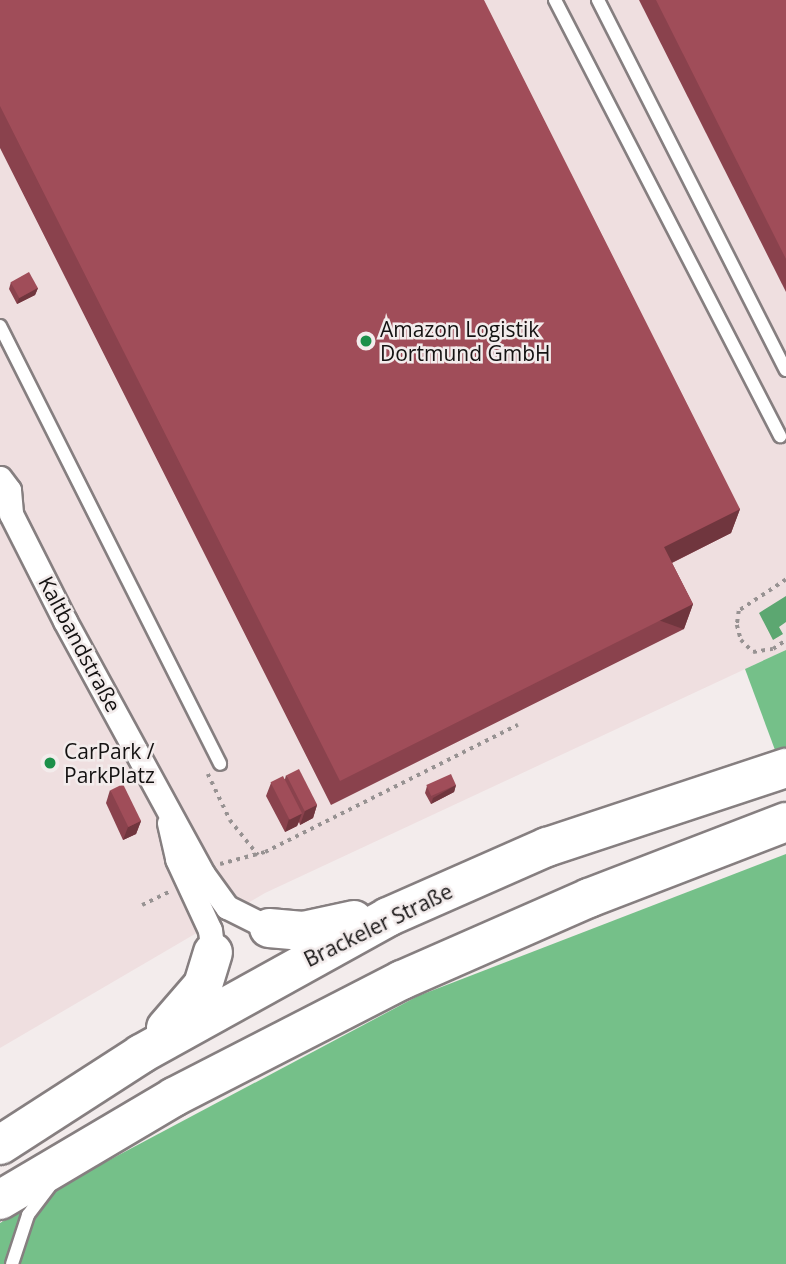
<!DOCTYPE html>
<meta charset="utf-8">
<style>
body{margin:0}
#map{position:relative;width:786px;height:1264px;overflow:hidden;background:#f3ecec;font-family:"Open Sans",sans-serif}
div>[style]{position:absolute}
.built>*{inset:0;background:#efdfe0}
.forest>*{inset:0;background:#75c089}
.water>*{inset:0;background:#5ca771}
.path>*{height:3.5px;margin-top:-1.75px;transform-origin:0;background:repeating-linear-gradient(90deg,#979292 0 3.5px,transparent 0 8.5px)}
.roads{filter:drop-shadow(2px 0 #867f80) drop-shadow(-2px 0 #867f80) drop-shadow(0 2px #867f80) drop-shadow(0 -2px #867f80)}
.service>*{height:12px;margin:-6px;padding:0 6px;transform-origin:6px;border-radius:6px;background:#fff}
.minor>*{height:23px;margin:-11.5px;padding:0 11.5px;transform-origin:11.5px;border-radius:11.5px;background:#fff}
.trunk>*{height:38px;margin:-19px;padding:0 19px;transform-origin:19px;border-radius:19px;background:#fff}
.wall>*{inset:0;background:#8a424d}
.shaded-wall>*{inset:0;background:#70363e;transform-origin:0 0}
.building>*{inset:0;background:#a04d59;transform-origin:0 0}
.dots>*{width:19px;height:19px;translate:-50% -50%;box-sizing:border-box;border:4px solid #f3ecec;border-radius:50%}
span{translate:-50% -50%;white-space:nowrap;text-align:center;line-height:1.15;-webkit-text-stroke:5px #f3ecec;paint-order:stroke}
.poi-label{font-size:21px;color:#141212}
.left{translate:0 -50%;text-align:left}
.street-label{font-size:21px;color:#141212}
</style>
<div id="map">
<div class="built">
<div style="clip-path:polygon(0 0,786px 0,786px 650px,265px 893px,0 1048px)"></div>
</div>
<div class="forest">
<div style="clip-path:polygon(786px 650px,786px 747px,775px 750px,745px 669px)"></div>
<div style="clip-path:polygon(786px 854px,786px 1264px,0 1264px,0 1223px,83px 1174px,418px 996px)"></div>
</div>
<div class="water">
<div style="clip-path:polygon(786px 596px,786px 622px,779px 627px,783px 634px,773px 640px,759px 613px)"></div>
</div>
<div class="path">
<div style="left:786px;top:580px;width:56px;rotate:146.6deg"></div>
<div style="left:739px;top:611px;width:14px;rotate:98deg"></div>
<div style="left:737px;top:625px;width:16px;rotate:75deg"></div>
<div style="left:741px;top:640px;width:17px;rotate:45deg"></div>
<div style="left:753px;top:652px;width:20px;rotate:-9deg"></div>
<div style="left:773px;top:649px;width:16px;rotate:-35deg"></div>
<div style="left:208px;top:774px;width:51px;rotate:64.4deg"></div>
<div style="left:230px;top:820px;width:45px;rotate:51.3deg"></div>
<div style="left:220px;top:864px;width:47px;rotate:-14.9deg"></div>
<div style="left:265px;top:852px;width:283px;rotate:-26.7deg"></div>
<div style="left:142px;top:905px;width:32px;rotate:-26deg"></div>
</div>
<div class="roads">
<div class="service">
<div style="left:555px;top:0;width:491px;rotate:62.7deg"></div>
<div style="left:598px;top:0;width:415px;rotate:63.1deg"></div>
<div style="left:0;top:326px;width:490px;rotate:63.3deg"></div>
<div style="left:12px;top:1264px;width:52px;rotate:-71.9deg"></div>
<div style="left:28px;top:1215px;width:35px;rotate:-53deg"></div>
</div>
<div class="minor">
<div style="left:0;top:478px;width:15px;rotate:53deg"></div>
<div style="left:9px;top:490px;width:24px;rotate:85deg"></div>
<div style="left:11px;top:514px;width:120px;rotate:63.2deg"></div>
<div style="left:65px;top:621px;width:288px;rotate:61.4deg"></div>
<div style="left:203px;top:874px;width:41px;rotate:54deg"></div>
<div style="left:227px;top:907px;width:47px;rotate:26.6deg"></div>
<div style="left:169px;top:823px;width:37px;rotate:77deg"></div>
<div style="left:177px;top:859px;width:78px;rotate:65.1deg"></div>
<div style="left:210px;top:930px;width:23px;rotate:83deg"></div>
</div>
<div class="trunk">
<div style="left:269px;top:928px;width:34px;rotate:5deg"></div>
<div style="left:303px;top:931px;width:52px;rotate:-12.2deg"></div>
<div style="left:166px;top:1028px;width:57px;rotate:-49.3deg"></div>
<div style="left:203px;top:985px;width:34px;rotate:-73deg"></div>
<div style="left:0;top:1145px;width:168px;rotate:-32.8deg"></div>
<div style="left:141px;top:1054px;width:282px;rotate:-29deg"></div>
<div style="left:388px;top:917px;width:174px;rotate:-23.8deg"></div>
<div style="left:547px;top:847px;width:252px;rotate:-18.3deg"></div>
<div style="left:0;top:1200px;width:202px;rotate:-30.6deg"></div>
<div style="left:174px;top:1097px;width:256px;rotate:-27.2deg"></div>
<div style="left:402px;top:980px;width:204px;rotate:-23.7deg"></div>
<div style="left:589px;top:898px;width:211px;rotate:-21.1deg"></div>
</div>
</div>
<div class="wall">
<div style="clip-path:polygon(0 0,740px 509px,731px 533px,672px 563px,693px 604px,684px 629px,331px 805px,0 148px)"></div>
<div style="clip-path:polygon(639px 0,786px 0,786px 292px)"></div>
<div style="clip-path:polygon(11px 282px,38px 288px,35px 295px,17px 304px,9px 289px)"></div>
<div style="clip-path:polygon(286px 775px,317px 805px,313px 818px,300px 825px,299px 822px,297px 826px,285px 832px,266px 796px,271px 783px,285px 779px)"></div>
<div style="clip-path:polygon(456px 785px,454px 792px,431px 804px,425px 793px,427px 786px)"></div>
<div style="clip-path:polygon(110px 790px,141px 821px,136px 834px,123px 840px,106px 803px)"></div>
</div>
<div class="shaded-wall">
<div style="clip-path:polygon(38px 288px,35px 295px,17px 304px,19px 298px)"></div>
<div style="clip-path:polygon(740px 509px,731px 533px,655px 571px,664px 547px)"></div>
<div style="left:693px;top:604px;width:27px;height:395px;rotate:110deg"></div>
<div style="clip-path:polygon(456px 785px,454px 792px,431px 804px,433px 798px)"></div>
<div style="clip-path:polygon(317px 805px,313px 818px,300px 825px,305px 811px)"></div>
<div style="clip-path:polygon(302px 813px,297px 826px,285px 832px,289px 819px)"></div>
<div style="clip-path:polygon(141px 821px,136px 834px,123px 840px,128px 827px)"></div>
</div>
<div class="building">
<div style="clip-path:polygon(0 0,484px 0,740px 509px,664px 547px,693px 604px,340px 781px,0 106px)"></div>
<div style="clip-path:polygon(656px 0,786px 0,786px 259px)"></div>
<div style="left:29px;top:272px;width:18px;height:21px;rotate:61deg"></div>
<div style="left:299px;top:769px;width:40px;height:14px;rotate:63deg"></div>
<div style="left:451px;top:774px;width:12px;height:27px;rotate:66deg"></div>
<div style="left:283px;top:776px;width:42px;height:14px;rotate:63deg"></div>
<div style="left:123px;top:784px;width:41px;height:14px;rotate:64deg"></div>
</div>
<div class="dots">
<div style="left:366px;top:341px;background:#1b904a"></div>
<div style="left:50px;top:763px;background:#1b904a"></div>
</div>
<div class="poi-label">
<span class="left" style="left:380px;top:341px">Amazon Logistik<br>Dortmund GmbH</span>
<span class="left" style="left:64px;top:763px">CarPark /<br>ParkPlatz</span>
</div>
<div class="street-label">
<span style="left:80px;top:644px;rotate:62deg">Kaltbandstraße</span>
<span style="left:378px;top:925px;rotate:-26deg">Brackeler Straße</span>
</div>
</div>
